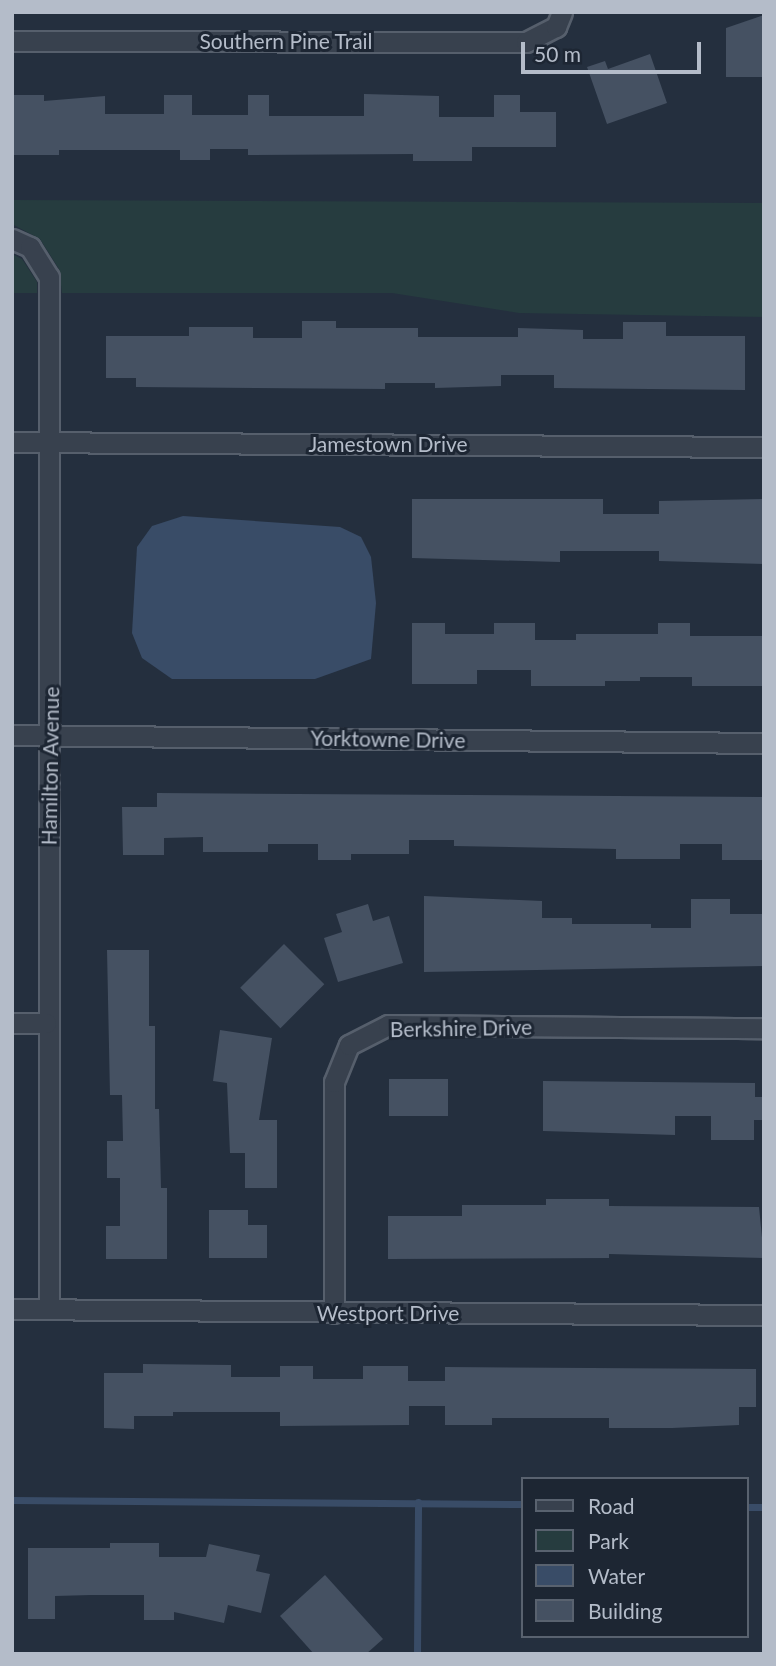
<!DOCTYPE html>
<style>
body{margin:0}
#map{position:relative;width:776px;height:1666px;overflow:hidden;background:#242f3e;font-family:Lato,sans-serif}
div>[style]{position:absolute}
.green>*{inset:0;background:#263c3f}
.water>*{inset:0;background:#394c67}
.stream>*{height:7px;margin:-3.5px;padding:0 3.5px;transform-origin:3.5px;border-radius:3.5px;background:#394c67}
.building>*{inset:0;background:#455162;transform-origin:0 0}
.roads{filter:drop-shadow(2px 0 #565f6c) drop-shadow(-2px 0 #565f6c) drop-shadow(0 2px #565f6c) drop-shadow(0 -2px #565f6c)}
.minor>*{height:19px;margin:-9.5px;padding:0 9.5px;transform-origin:9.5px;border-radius:9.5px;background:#38414e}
span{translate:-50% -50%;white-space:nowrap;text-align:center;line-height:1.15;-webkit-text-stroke:6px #1d2633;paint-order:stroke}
.street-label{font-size:21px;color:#b4bcc9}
.frame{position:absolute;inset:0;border:14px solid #b4bcc9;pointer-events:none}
.legend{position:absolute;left:521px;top:1477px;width:228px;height:161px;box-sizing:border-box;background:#1d2633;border:2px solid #59626f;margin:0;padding:9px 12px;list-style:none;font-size:21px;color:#b4bcc9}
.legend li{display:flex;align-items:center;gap:14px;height:35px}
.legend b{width:35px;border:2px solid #59626f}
.scale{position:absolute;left:521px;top:42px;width:180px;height:32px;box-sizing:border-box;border:4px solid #b4bcc9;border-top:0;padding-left:9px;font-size:21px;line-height:24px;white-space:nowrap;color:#b4bcc9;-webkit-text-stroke:5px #1d2633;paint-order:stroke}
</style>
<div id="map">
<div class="green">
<div style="clip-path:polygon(12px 200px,764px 203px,764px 317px,519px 313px,392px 293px,62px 293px,59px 269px,40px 239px,12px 224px)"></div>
<div style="clip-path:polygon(12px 254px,22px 259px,37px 282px,37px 293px,12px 293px)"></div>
</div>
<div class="water">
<div style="clip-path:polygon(183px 516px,340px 527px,361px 537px,371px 557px,376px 603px,371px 659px,315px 679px,172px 679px,142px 658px,132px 633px,137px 547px,152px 526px)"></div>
</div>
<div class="stream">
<div style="left:12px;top:1500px;width:510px;rotate:0.45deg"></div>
<div style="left:746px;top:1507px;width:18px"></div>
<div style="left:417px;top:1654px;width:152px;rotate:-89.6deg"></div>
</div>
<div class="building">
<div style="clip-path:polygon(764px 15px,764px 77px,726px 77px,726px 28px)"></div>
<div style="clip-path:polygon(650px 54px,667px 103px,607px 124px,587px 67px,605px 61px,608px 69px)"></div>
<div style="clip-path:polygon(364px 94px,439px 96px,439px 117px,494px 117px,494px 95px,520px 95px,520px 112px,556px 112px,556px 147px,472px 147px,472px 161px,413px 161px,413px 154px,248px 155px,248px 149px,210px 149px,210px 160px,180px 160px,180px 150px,59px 150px,59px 155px,12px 155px,12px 95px,44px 95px,44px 101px,105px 96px,105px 114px,164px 114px,164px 95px,192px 95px,192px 115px,248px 115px,248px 95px,269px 95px,269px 116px,364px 116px)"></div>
<div style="clip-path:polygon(302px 321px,336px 321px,336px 328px,418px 328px,418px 337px,518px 337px,518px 328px,583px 330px,583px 339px,623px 339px,623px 322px,666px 322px,666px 336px,745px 336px,745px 390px,554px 388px,554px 375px,501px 375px,501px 386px,435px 388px,435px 383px,385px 383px,385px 389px,136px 387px,136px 378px,106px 378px,106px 336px,189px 336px,189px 327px,253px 327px,253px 338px,302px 338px)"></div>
<div style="clip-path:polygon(412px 499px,603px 499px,603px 514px,659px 514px,659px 501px,764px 499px,764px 564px,659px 561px,659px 551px,560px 551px,560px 562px,412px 558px)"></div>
<div style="clip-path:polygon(412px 623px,445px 623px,445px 634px,494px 634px,494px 623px,535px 623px,535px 640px,576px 640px,576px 634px,658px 634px,658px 623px,690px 623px,690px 636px,764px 636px,764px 686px,692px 686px,692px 677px,640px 677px,640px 681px,605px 681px,605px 686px,531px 686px,531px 670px,477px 670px,477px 684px,412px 684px)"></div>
<div style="clip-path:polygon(157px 793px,762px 797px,762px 860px,722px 860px,722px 844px,680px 844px,680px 859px,616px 859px,616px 849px,454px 846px,454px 840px,409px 840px,409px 854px,351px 854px,351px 860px,318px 860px,318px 844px,268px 844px,268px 852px,203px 852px,203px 837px,164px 838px,164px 855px,123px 855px,122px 807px,157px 807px)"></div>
<div style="clip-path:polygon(424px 896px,542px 901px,542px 918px,572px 918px,572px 924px,651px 924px,651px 928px,691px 928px,691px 899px,730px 899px,730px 914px,764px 914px,764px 966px,424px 972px)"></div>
<div style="clip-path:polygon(368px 904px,373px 921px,389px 916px,403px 963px,338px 982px,324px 938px,342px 932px,336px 914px)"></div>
<div style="left:284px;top:944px;width:57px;height:62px;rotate:45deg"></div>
<div style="clip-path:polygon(107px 950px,149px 950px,149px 1026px,155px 1026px,155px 1109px,159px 1109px,161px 1188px,167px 1188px,167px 1259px,106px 1259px,106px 1226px,120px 1226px,120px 1178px,107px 1178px,107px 1141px,123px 1141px,122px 1095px,110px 1095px)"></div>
<div style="clip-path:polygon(220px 1030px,272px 1038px,259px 1120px,277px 1120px,277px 1188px,245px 1188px,245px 1153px,230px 1153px,227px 1083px,213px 1081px)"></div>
<div style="left:389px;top:1079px;width:59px;height:37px"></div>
<div style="clip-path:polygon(543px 1081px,755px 1083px,755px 1097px,764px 1097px,764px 1120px,754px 1120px,754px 1140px,711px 1140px,711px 1116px,675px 1116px,675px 1135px,543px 1131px)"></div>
<div style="clip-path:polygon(546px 1199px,609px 1199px,609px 1206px,759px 1207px,764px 1258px,609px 1254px,609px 1258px,388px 1259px,388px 1216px,462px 1216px,462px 1205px,546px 1205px)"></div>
<div style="clip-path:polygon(209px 1210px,248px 1210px,248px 1225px,267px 1225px,267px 1258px,209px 1258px)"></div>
<div style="clip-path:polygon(143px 1364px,231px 1365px,231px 1377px,280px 1377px,280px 1366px,313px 1366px,313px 1379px,363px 1379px,363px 1366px,408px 1366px,408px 1381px,445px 1381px,445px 1367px,756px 1369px,756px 1407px,739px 1407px,739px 1425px,672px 1428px,609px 1428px,609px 1418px,492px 1418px,492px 1425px,445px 1425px,445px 1406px,409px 1406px,409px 1425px,280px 1426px,280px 1412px,173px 1412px,173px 1416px,134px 1416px,134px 1429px,104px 1428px,104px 1373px,143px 1373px)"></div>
<div style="clip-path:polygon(110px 1543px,159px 1543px,159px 1557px,206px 1557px,209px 1544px,260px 1555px,256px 1571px,270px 1574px,261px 1613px,228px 1605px,224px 1623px,174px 1612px,174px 1620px,144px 1620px,144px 1595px,91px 1595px,55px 1596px,55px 1619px,28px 1619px,28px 1548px,110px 1548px)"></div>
<div style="clip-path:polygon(325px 1575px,383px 1639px,366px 1654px,314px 1654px,280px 1616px)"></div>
</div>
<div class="roads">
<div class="minor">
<div style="left:12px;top:41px;width:514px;rotate:0.11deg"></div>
<div style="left:526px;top:42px;width:34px;rotate:-27deg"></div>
<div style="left:556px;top:27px;width:16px;rotate:-68deg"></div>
<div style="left:12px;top:239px;width:20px;rotate:24deg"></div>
<div style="left:30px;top:247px;width:36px;rotate:58deg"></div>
<div style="left:49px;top:277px;width:1032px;rotate:90deg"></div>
<div style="left:12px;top:442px;width:752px;rotate:0.38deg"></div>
<div style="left:12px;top:735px;width:752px;rotate:0.61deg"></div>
<div style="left:12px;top:1023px;width:34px"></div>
<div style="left:12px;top:1309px;width:752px;rotate:0.46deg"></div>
<div style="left:334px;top:1313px;width:231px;rotate:-90deg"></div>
<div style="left:334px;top:1082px;width:40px;rotate:-68deg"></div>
<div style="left:349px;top:1045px;width:44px;rotate:-27.1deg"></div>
<div style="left:388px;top:1025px;width:376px;rotate:0.5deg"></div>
</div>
</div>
<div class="street-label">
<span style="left:286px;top:41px">Southern Pine Trail</span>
<span style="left:388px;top:444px">Jamestown Drive</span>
<span style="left:388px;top:739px;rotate:1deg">Yorktowne Drive</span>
<span style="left:50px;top:766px;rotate:-89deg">Hamilton Avenue</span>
<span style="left:461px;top:1028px;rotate:-1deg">Berkshire Drive</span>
<span style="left:388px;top:1313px">Westport Drive</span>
</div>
<div class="frame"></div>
<ul class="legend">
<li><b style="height:9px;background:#38414e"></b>Road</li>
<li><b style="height:19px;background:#263c3f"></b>Park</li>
<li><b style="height:19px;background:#394c67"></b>Water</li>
<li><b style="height:19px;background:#455162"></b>Building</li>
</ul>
<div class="scale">50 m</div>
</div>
